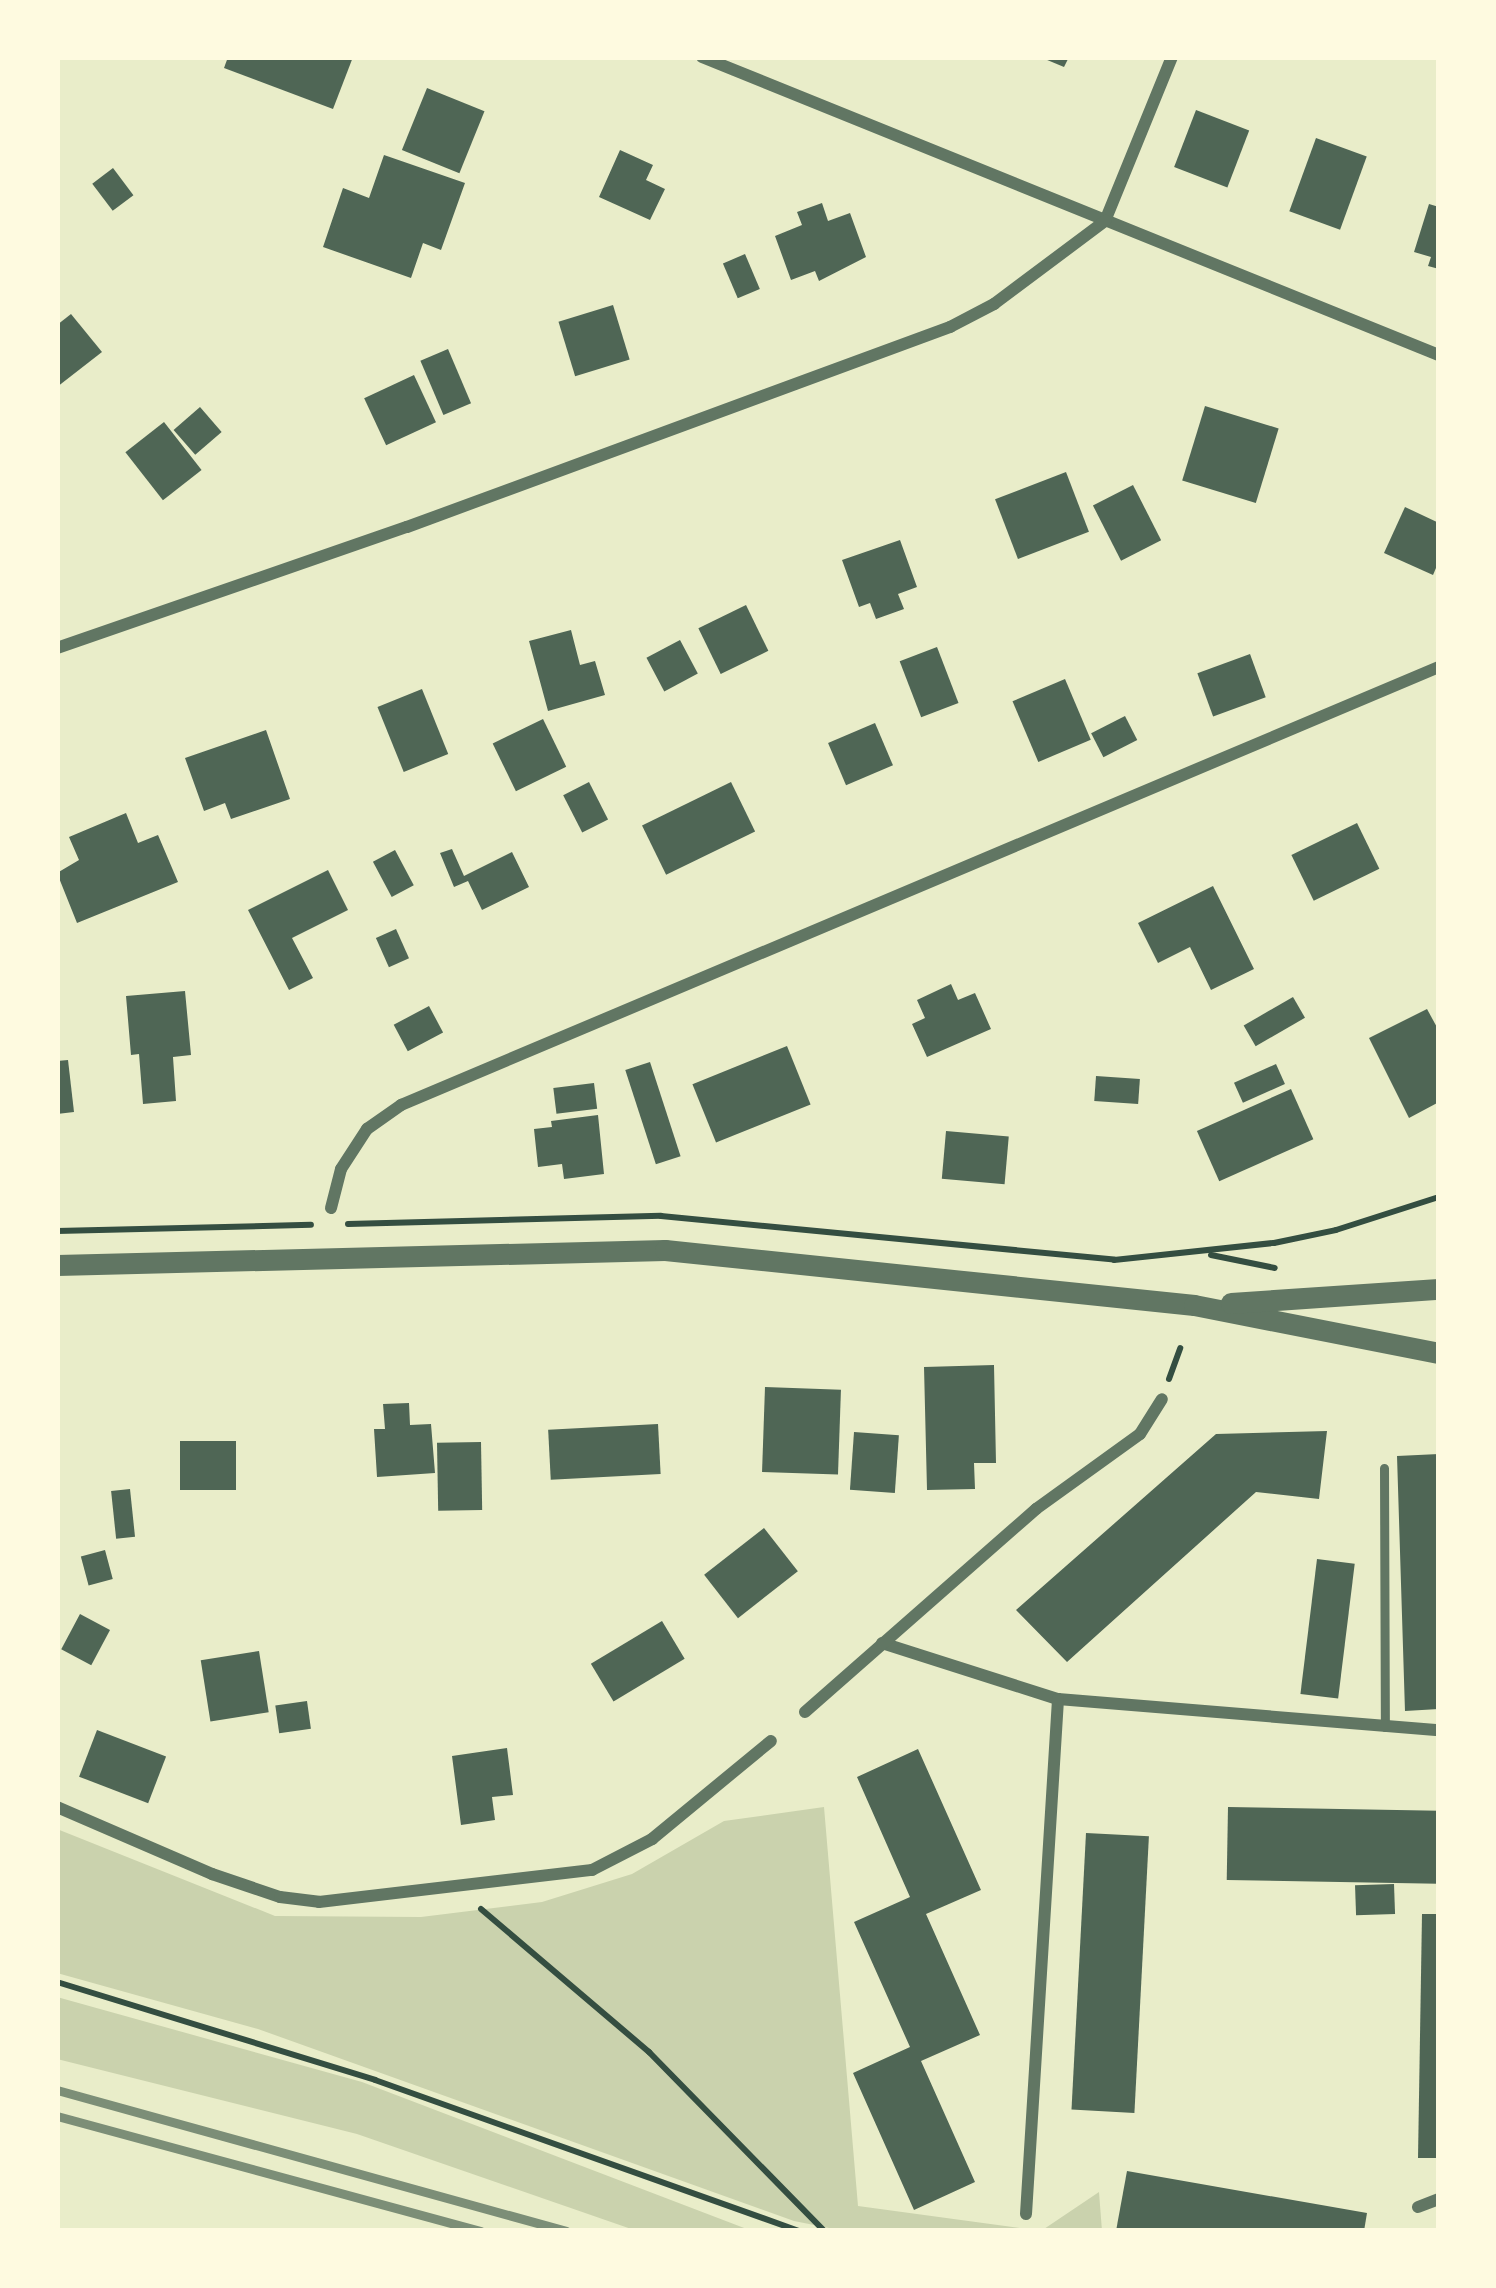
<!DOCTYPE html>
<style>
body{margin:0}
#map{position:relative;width:1496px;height:2288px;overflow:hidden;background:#e9edc9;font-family:Karla,sans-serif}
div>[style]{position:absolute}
.green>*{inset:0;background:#cad2ad}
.building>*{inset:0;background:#4f6655;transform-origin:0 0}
.path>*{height:6px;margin:-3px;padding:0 3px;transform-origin:3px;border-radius:3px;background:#344e41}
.service>*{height:9px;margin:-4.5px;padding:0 4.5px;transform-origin:4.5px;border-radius:4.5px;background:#617663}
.minor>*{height:12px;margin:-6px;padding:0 6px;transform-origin:6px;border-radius:6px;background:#617663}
.tertiary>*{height:21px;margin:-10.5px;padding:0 10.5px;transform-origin:10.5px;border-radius:10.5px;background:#617663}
.rail>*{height:9px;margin:-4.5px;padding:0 4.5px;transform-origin:4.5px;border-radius:4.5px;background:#7c8e77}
span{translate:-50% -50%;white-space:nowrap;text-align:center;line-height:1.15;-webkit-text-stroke:10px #fefae0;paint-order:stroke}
.frame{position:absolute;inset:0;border:60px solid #fefae0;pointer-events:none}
</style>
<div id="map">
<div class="green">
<div style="clip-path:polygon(824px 1807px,858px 2206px,1041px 2231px,1099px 2192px,1102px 2231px,844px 2231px,794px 2221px,258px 2029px,57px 1973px,57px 1829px,275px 1916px,421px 1917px,542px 1902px,632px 1874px,724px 1821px)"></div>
<div style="clip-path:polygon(57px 1997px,362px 2082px,752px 2231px,637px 2231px,357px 2134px,57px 2059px)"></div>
</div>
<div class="building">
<div style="clip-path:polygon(228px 57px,353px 57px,333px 109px,224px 68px)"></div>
<div style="clip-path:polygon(1040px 57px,1069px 57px,1064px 67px)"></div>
<div style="left:427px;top:88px;width:62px;height:67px;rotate:22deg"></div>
<div style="left:1196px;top:110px;width:57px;height:61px;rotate:21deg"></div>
<div style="left:1316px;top:138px;width:54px;height:78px;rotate:20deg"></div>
<div style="clip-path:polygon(620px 150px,653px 165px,646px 180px,665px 189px,650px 220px,599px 197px)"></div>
<div style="clip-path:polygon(384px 155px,465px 183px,441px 250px,423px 243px,411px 278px,323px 247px,343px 188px,369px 198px)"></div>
<div style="left:113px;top:168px;width:34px;height:26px;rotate:53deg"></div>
<div style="clip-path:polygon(822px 203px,828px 221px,850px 213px,866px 257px,819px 281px,815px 271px,791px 280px,775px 236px,802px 225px,797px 212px)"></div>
<div style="clip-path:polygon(1429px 204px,1439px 207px,1439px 269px,1428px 266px,1431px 257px,1414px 252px)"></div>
<div style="left:745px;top:254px;width:38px;height:24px;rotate:67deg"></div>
<div style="left:613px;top:305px;width:57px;height:57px;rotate:73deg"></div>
<div style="clip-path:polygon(71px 314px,102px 352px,57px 387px,57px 325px)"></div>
<div style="left:448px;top:349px;width:59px;height:30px;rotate:67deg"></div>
<div style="left:414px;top:375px;width:52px;height:55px;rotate:65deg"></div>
<div style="left:1205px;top:406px;width:77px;height:78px;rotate:17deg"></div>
<div style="left:200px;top:407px;width:33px;height:35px;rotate:49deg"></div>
<div style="left:164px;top:422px;width:61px;height:49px;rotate:52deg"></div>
<div style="left:1066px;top:472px;width:64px;height:76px;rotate:69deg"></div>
<div style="left:1133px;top:485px;width:62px;height:45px;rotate:63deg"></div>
<div style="clip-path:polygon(1405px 507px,1439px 523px,1439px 561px,1433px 575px,1384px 553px)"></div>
<div style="clip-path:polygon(900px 540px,917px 587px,898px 594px,904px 609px,876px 619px,870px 603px,859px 607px,842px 560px)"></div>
<div style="left:746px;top:605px;width:51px;height:53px;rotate:64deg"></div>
<div style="clip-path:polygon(571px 630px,580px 665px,595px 661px,605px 695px,548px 711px,529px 641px)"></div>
<div style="left:680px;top:640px;width:38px;height:38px;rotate:62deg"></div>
<div style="left:937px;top:647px;width:60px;height:40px;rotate:69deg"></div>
<div style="left:1250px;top:654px;width:46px;height:56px;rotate:70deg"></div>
<div style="left:1065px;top:679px;width:66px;height:57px;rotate:67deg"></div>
<div style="left:422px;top:689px;width:70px;height:48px;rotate:68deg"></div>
<div style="left:1125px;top:716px;width:27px;height:38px;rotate:63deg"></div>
<div style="left:543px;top:719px;width:53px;height:56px;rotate:64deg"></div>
<div style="left:875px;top:723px;width:46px;height:51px;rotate:67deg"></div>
<div style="clip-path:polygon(266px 730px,290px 799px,231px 819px,225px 803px,204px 811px,185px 758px)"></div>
<div style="left:589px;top:782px;width:42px;height:29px;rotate:63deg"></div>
<div style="left:731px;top:782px;width:55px;height:99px;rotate:64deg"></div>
<div style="clip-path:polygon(126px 813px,138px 843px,158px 835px,178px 882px,77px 923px,57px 873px,79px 860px,69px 837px)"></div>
<div style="left:1357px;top:823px;width:51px;height:73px;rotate:64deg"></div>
<div style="clip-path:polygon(452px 849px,464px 876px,512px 852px,529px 887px,482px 910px,468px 881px,454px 887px,440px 853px)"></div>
<div style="left:395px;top:850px;width:40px;height:25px;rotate:62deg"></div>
<div style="clip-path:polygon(328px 870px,348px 910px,292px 938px,313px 978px,289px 990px,248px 910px)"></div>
<div style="clip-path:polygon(1213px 886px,1254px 969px,1211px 990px,1190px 947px,1158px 963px,1138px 923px)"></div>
<div style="left:396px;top:929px;width:32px;height:22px;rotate:66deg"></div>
<div style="clip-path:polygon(951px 984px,958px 1000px,975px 993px,991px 1029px,927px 1057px,912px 1024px,925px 1018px,917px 1000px)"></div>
<div style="clip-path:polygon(185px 991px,191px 1055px,173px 1057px,176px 1101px,143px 1104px,139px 1054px,131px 1055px,126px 996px)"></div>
<div style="left:1293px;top:997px;width:24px;height:57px;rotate:60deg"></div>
<div style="left:429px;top:1006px;width:30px;height:40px;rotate:62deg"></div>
<div style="clip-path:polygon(1427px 1009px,1439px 1031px,1439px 1102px,1409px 1118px,1369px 1038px)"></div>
<div style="left:787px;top:1046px;width:63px;height:102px;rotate:68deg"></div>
<div style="clip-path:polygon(68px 1060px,74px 1112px,57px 1114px,57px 1061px)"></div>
<div style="left:650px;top:1062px;width:99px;height:26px;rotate:72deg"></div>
<div style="left:1276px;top:1064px;width:22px;height:46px;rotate:66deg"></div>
<div style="left:1096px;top:1076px;width:44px;height:25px;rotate:4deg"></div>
<div style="left:594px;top:1083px;width:26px;height:41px;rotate:83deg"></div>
<div style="left:1291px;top:1089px;width:55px;height:103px;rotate:66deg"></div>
<div style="clip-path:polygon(598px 1115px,604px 1174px,564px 1179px,562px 1164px,538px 1167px,534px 1129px,552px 1127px,551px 1121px)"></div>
<div style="left:946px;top:1131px;width:63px;height:48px;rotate:5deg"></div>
<div style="clip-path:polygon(994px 1365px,996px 1463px,974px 1463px,975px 1489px,927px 1490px,924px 1367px)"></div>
<div style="left:765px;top:1387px;width:76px;height:85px;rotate:2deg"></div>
<div style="clip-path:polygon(409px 1403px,410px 1425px,431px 1424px,435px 1473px,377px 1477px,374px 1429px,385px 1429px,383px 1404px)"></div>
<div style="left:658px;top:1424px;width:50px;height:110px;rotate:87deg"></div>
<div style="clip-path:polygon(1327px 1431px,1319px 1499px,1256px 1492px,1067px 1662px,1016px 1610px,1216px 1434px)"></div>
<div style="left:854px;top:1432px;width:45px;height:58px;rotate:4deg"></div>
<div style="left:180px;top:1441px;width:56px;height:49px"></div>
<div style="left:481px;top:1442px;width:68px;height:44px;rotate:89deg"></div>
<div style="clip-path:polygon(1439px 1454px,1439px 1709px,1405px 1711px,1397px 1456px)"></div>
<div style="left:130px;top:1489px;width:48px;height:19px;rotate:84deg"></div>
<div style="left:764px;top:1528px;width:55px;height:76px;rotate:52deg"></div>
<div style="left:105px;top:1550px;width:30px;height:25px;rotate:75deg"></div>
<div style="left:1317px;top:1559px;width:38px;height:136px;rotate:7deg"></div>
<div style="left:80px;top:1614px;width:34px;height:40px;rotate:28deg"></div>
<div style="left:662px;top:1621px;width:44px;height:83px;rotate:59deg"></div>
<div style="left:259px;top:1651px;width:62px;height:59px;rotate:81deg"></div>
<div style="left:307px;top:1701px;width:28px;height:32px;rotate:82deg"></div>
<div style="left:97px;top:1730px;width:74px;height:50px;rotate:21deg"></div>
<div style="clip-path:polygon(507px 1748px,513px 1795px,492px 1797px,495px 1820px,461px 1825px,452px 1756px)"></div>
<div style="clip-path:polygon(918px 1749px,981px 1890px,926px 1914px,980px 2035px,921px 2061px,975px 2182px,914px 2210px,853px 2073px,910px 2047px,854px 1922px,910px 1897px,857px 1777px)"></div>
<div style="left:1228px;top:1807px;width:211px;height:73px;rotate:1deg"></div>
<div style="left:1086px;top:1833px;width:63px;height:277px;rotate:3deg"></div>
<div style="left:1394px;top:1884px;width:30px;height:39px;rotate:88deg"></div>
<div style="clip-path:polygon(1422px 1914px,1439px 1914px,1439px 2158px,1418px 2158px)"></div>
<div style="clip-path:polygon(1127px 2171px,1367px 2213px,1364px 2231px,1116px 2231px)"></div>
</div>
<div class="path">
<div style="left:348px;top:1224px;width:313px;rotate:-1.5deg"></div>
<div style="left:661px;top:1216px;width:455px;rotate:5.5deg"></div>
<div style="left:1114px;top:1260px;width:161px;rotate:-6.1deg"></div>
<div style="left:1274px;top:1243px;width:63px;rotate:-11.8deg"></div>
<div style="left:1336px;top:1230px;width:108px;rotate:-17.8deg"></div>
<div style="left:57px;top:1231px;width:254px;rotate:-1.4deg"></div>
<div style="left:1211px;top:1255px;width:65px;rotate:11.5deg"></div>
<div style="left:1169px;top:1379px;width:33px;rotate:-70deg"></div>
<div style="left:481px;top:1909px;width:221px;rotate:40.4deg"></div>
<div style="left:649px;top:2052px;width:250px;rotate:45.6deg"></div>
<div style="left:57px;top:1982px;width:333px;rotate:17.1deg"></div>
<div style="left:375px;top:2080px;width:450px;rotate:19.6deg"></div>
</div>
<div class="service">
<div style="left:1384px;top:1468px;width:259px;rotate:89.8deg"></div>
</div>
<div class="minor">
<div style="left:702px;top:57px;width:795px;rotate:22.02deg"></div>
<div style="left:1105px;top:221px;width:177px;rotate:-67.8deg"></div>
<div style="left:57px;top:648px;width:370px;rotate:-19.1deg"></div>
<div style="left:407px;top:527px;width:579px;rotate:-20.22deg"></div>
<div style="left:950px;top:327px;width:50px;rotate:-27.6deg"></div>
<div style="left:994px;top:304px;width:139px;rotate:-36.8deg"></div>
<div style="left:331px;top:1208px;width:40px;rotate:-75.6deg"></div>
<div style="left:341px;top:1169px;width:48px;rotate:-57deg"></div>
<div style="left:367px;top:1129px;width:42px;rotate:-35.2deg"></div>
<div style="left:401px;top:1105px;width:1127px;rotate:-22.88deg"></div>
<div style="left:882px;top:1643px;width:185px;rotate:17.7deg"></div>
<div style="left:1058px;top:1699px;width:382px;rotate:4.7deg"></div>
<div style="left:805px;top:1712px;width:308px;rotate:-41.3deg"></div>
<div style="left:1036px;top:1509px;width:128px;rotate:-35.8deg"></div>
<div style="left:1140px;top:1434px;width:41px;rotate:-57.8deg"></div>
<div style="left:57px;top:1807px;width:169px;rotate:23.4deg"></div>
<div style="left:212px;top:1874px;width:72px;rotate:18.7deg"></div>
<div style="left:280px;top:1897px;width:39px;rotate:7deg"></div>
<div style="left:319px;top:1902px;width:275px;rotate:-6.7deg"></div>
<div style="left:592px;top:1870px;width:68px;rotate:-27.3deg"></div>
<div style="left:652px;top:1839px;width:154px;rotate:-39.5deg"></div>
<div style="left:1418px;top:2207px;width:22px;rotate:-21deg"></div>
<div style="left:1026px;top:2214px;width:516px;rotate:-86.44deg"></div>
</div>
<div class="tertiary">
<div style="left:57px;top:1265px;width:608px;rotate:-1.41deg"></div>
<div style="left:665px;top:1250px;width:532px;rotate:5.94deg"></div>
<div style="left:1194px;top:1305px;width:250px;rotate:11.1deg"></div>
<div style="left:1231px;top:1303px;width:208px;rotate:-3.9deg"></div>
</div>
<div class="rail">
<div style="left:57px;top:2090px;width:528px;rotate:15.48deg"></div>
<div style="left:57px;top:2116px;width:439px;rotate:15.2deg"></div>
</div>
<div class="frame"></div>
</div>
